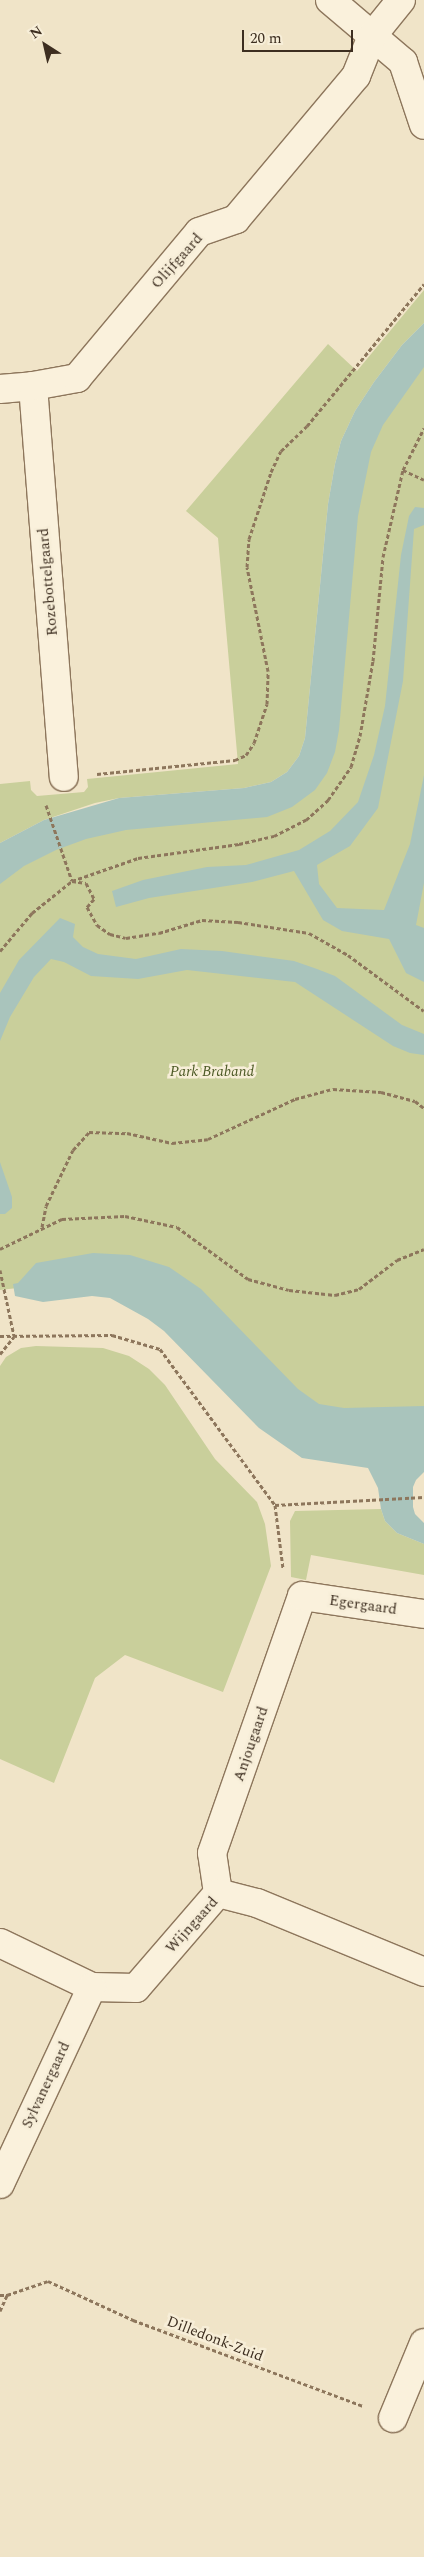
<!DOCTYPE html>
<style>
body{margin:0}
#map{position:relative;width:424px;height:2557px;overflow:hidden;background:#f0e4c8;font-family:Spectral,serif}
div>[style]{position:absolute}
.green>*{inset:0;background:#c9cf9b}
.water>*{inset:0;background:#a9c4bc}
.path>*{height:3px;margin-top:-1.5px;transform-origin:0;background:repeating-linear-gradient(90deg,#8d765c 0 4px,transparent 0 6.5px)}
.roads{filter:drop-shadow(1px 0 #8d765c) drop-shadow(-1px 0 #8d765c) drop-shadow(0 1px #8d765c) drop-shadow(0 -1px #8d765c)}
.street>*{height:28px;margin:-14px;padding:0 14px;transform-origin:14px;border-radius:14px;background:#faf1dc}
.secondary>*{height:28px;margin:-14px;padding:0 14px;transform-origin:14px;border-radius:14px;background:#faf1dc}
span{translate:-50% -50%;white-space:nowrap;text-align:center;line-height:1.15;-webkit-text-stroke:5px #f7eed8;paint-order:stroke}
.street-label{font-size:15px;color:#3d2e20}
.park-label{font-size:15px;color:#4d5a26;font-style:italic}
.north{position:absolute;left:20px;top:20px;width:50px;height:50px;-webkit-text-stroke:4px #f7eed8;paint-order:stroke;rotate:325deg;font-size:14px;font-weight:700;line-height:20px;text-align:center;color:#3d2e20}
.north::after{content:'';display:block;margin:auto;width:18px;height:22px;background:#3d2e20;clip-path:polygon(50% 0,100% 100%,50% 72%,0 100%)}
.scale{position:absolute;left:242px;top:30px;width:111px;height:22px;box-sizing:border-box;border:2px solid #3d2e20;border-top:0;padding-left:6px;font-size:15px;line-height:18px;white-space:nowrap;color:#3d2e20;-webkit-text-stroke:4px #f7eed8;paint-order:stroke}
</style>
<div id="map">
<div class="green">
<div style="clip-path:polygon(424px 290px,424px 323px,402px 345px,374px 382px,355px 411px,341px 441px,335px 464px,328px 504px,305px 738px,299px 756px,287px 772px,271px 782px,244px 788px,119px 798px,95px 803px,44px 820px,0 843px,0 784px,30px 781px,31px 790px,37px 796px,84px 792px,88px 787px,87px 779px,238px 764px,218px 538px,186px 511px,328px 344px,357px 371px)"></div>
<div style="clip-path:polygon(424px 352px,424px 1422px,324px 1412px,160px 1286px,44px 1285px,0 1290px,0 865px,62px 830px,281px 796px,318px 768px,354px 532px,372px 436px)"></div>
<div style="clip-path:polygon(36px 1346px,103px 1348px,129px 1356px,149px 1369px,165px 1385px,215px 1459px,257px 1502px,265px 1524px,271px 1566px,223px 1692px,125px 1655px,95px 1678px,54px 1783px,0 1759px,0 1366px,6px 1357px,21px 1348px)"></div>
<div style="clip-path:polygon(381px 1509px,385px 1521px,397px 1533px,424px 1544px,424px 1575px,311px 1555px,306px 1580px,291px 1577px,290px 1521px,295px 1511px)"></div>
</div>
<div class="water">
<div style="clip-path:polygon(424px 323px,424px 367px,383px 425px,371px 452px,358px 516px,339px 730px,335px 752px,327px 773px,315px 790px,292px 807px,267px 817px,126px 830px,86px 839px,56px 850px,24px 866px,0 884px,0 843px,44px 820px,119px 798px,244px 788px,271px 782px,287px 772px,299px 756px,305px 738px,328px 504px,335px 464px,341px 441px,355px 411px,374px 382px,402px 345px)"></div>
<div style="clip-path:polygon(415px 507px,424px 508px,424px 525px,414px 529px,403px 681px,378px 808px,350px 846px,317px 865px,319px 884px,337px 908px,384px 910px,410px 844px,424px 775px,424px 883px,416px 925px,424px 928px,424px 982px,406px 973px,389px 939px,342px 931px,323px 920px,294px 871px,252px 882px,149px 898px,116px 907px,112px 891px,143px 880px,207px 867px,246px 865px,299px 850px,330px 831px,358px 802px,374px 755px,385px 706px,401px 555px,409px 516px)"></div>
<div style="clip-path:polygon(60px 918px,75px 924px,73px 937px,83px 947px,98px 954px,136px 959px,181px 949px,222px 951px,294px 961px,317px 969px,335px 976px,402px 1025px,424px 1034px,424px 1055px,410px 1053px,393px 1046px,295px 982px,187px 970px,138px 979px,91px 976px,64px 962px,51px 959px,34px 977px,10px 1017px,0 1041px,0 993px,19px 960px)"></div>
<div style="clip-path:polygon(0 1162px,12px 1197px,12px 1208px,5px 1214px,0 1214px)"></div>
<div style="clip-path:polygon(93px 1253px,130px 1255px,169px 1267px,201px 1289px,298px 1389px,319px 1404px,344px 1408px,424px 1406px,424px 1472px,416px 1480px,413px 1487px,413px 1507px,415px 1514px,424px 1523px,424px 1544px,397px 1533px,385px 1521px,381px 1509px,378px 1488px,368px 1468px,302px 1458px,259px 1428px,164px 1331px,148px 1319px,110px 1298px,92px 1296px,43px 1302px,15px 1296px,13px 1284px,18px 1283px,36px 1263px)"></div>
</div>
<div class="path">
<div style="left:403px;top:470px;width:23px;rotate:25deg"></div>
<div style="left:97px;top:774px;width:139px;rotate:-5.8deg"></div>
<div style="left:235px;top:760px;width:12px;rotate:-24deg"></div>
<div style="left:246px;top:755px;width:14px;rotate:-56deg"></div>
<div style="left:254px;top:743px;width:41px;rotate:-71.6deg"></div>
<div style="left:267px;top:704px;width:33px;rotate:-88deg"></div>
<div style="left:268px;top:671px;width:106px;rotate:-101.4deg"></div>
<div style="left:247px;top:567px;width:28px;rotate:-86deg"></div>
<div style="left:249px;top:539px;width:71px;rotate:-71.8deg"></div>
<div style="left:271px;top:472px;width:23px;rotate:-65deg"></div>
<div style="left:281px;top:451px;width:36px;rotate:-44deg"></div>
<div style="left:307px;top:426px;width:184px;rotate:-50.5deg"></div>
<div style="left:46px;top:805px;width:80px;rotate:71.1deg"></div>
<div style="left:72px;top:881px;width:14px;rotate:8deg"></div>
<div style="left:86px;top:883px;width:18px;rotate:63deg"></div>
<div style="left:94px;top:899px;width:11px;rotate:131deg"></div>
<div style="left:87px;top:907px;width:21px;rotate:61deg"></div>
<div style="left:97px;top:925px;width:16px;rotate:35deg"></div>
<div style="left:110px;top:934px;width:16px;rotate:14deg"></div>
<div style="left:126px;top:938px;width:33px;rotate:-9deg"></div>
<div style="left:159px;top:933px;width:45px;rotate:-16.8deg"></div>
<div style="left:202px;top:920px;width:36px;rotate:3deg"></div>
<div style="left:238px;top:922px;width:72px;rotate:8.8deg"></div>
<div style="left:309px;top:933px;width:45px;rotate:29.4deg"></div>
<div style="left:348px;top:955px;width:94px;rotate:36.4deg"></div>
<div style="left:0;top:951px;width:50px;rotate:-49.9deg"></div>
<div style="left:32px;top:913px;width:51px;rotate:-38.7deg"></div>
<div style="left:72px;top:881px;width:70px;rotate:-19.2deg"></div>
<div style="left:138px;top:858px;width:102px;rotate:-7.9deg"></div>
<div style="left:239px;top:844px;width:36px;rotate:-13deg"></div>
<div style="left:274px;top:836px;width:36px;rotate:-27deg"></div>
<div style="left:306px;top:820px;width:30px;rotate:-42deg"></div>
<div style="left:328px;top:800px;width:40px;rotate:-55.1deg"></div>
<div style="left:351px;top:767px;width:32px;rotate:-74deg"></div>
<div style="left:360px;top:736px;width:76px;rotate:-80.2deg"></div>
<div style="left:373px;top:661px;width:104px;rotate:-84.5deg"></div>
<div style="left:383px;top:557px;width:89px;rotate:-77.1deg"></div>
<div style="left:403px;top:470px;width:47px;rotate:-63.4deg"></div>
<div style="left:42px;top:1227px;width:21px;rotate:-79deg"></div>
<div style="left:46px;top:1206px;width:62px;rotate:-64.3deg"></div>
<div style="left:73px;top:1150px;width:24px;rotate:-48deg"></div>
<div style="left:89px;top:1132px;width:38px;rotate:2deg"></div>
<div style="left:127px;top:1133px;width:46px;rotate:12.5deg"></div>
<div style="left:172px;top:1143px;width:36px;rotate:-6deg"></div>
<div style="left:208px;top:1139px;width:96px;rotate:-24.7deg"></div>
<div style="left:295px;top:1099px;width:39px;rotate:-15deg"></div>
<div style="left:333px;top:1089px;width:48px;rotate:3.6deg"></div>
<div style="left:381px;top:1092px;width:35px;rotate:15deg"></div>
<div style="left:415px;top:1101px;width:11px;rotate:38deg"></div>
<div style="left:0;top:1249px;width:69px;rotate:-25.8deg"></div>
<div style="left:62px;top:1219px;width:63px;rotate:-2.7deg"></div>
<div style="left:125px;top:1216px;width:53px;rotate:11.9deg"></div>
<div style="left:177px;top:1227px;width:88px;rotate:36.2deg"></div>
<div style="left:248px;top:1279px;width:42px;rotate:15deg"></div>
<div style="left:289px;top:1290px;width:46px;rotate:6.2deg"></div>
<div style="left:335px;top:1295px;width:25px;rotate:-14deg"></div>
<div style="left:359px;top:1289px;width:48px;rotate:-37.3deg"></div>
<div style="left:397px;top:1260px;width:29px;rotate:-22deg"></div>
<div style="left:0;top:1270px;width:67px;rotate:78deg"></div>
<div style="left:0;top:1336px;width:112px;rotate:-0.5deg"></div>
<div style="left:112px;top:1335px;width:50px;rotate:16.3deg"></div>
<div style="left:160px;top:1349px;width:194px;rotate:53.6deg"></div>
<div style="left:275px;top:1505px;width:64px;rotate:82.8deg"></div>
<div style="left:0;top:1354px;width:22px;rotate:-51deg"></div>
<div style="left:275px;top:1505px;width:149px;rotate:-3.1deg"></div>
<div style="left:0;top:2295px;width:7px"></div>
<div style="left:7px;top:2295px;width:43px;rotate:-18.9deg"></div>
<div style="left:48px;top:2281px;width:94px;rotate:24.6deg"></div>
<div style="left:133px;top:2320px;width:246px;rotate:20.5deg"></div>
<div style="left:0;top:2311px;width:17px;rotate:-66deg"></div>
</div>
<div class="roads">
<div class="street">
<div style="left:330px;top:0;width:96px;rotate:40.3deg"></div>
<div style="left:403px;top:62px;width:66px;rotate:71.6deg"></div>
<div style="left:33px;top:386px;width:392px;rotate:85.5deg"></div>
<div style="left:0;top:389px;width:33px;rotate:-5deg"></div>
<div style="left:33px;top:386px;width:45px;rotate:-10.3deg"></div>
<div style="left:77px;top:378px;width:190px;rotate:-50.1deg"></div>
<div style="left:199px;top:232px;width:39px;rotate:-19deg"></div>
<div style="left:236px;top:219px;width:187px;rotate:-50deg"></div>
<div style="left:356px;top:76px;width:43px;rotate:-68.2deg"></div>
<div style="left:372px;top:36px;width:46px;rotate:-51.1deg"></div>
<div style="left:218px;top:1893px;width:40px;rotate:-98.5deg"></div>
<div style="left:212px;top:1853px;width:272px;rotate:-70.7deg"></div>
<div style="left:302px;top:1596px;width:123px;rotate:8.4deg"></div>
<div style="left:393px;top:2418px;width:81px;rotate:-67.5deg"></div>
</div>
<div class="secondary">
<div style="left:0;top:1943px;width:102px;rotate:25.6deg"></div>
<div style="left:92px;top:1987px;width:44px;rotate:1.3deg"></div>
<div style="left:136px;top:1988px;width:125px;rotate:-49.2deg"></div>
<div style="left:218px;top:1893px;width:40px;rotate:14.4deg"></div>
<div style="left:257px;top:1903px;width:181px;rotate:22.4deg"></div>
<div style="left:0;top:2184px;width:217px;rotate:-65deg"></div>
</div>
</div>
<div class="street-label">
<span style="left:177px;top:261px;rotate:-48deg">Olijfgaard</span>
<span style="left:48px;top:582px;rotate:-95deg">Rozebottelgaard</span>
<span style="left:363px;top:1605px;rotate:8deg">Egergaard</span>
<span style="left:251px;top:1744px;rotate:-71deg">Anjougaard</span>
<span style="left:192px;top:1925px;rotate:-48deg">Wijngaard</span>
<span style="left:46px;top:2085px;rotate:-65deg">Sylvanergaard</span>
<span style="left:215px;top:2339px;rotate:21deg">Dilledonk-Zuid</span>
</div>
<div class="park-label">
<span style="left:212px;top:1072px">Park Braband</span>
</div>
<div class="north">N</div>
<div class="scale">20 m</div>
</div>
